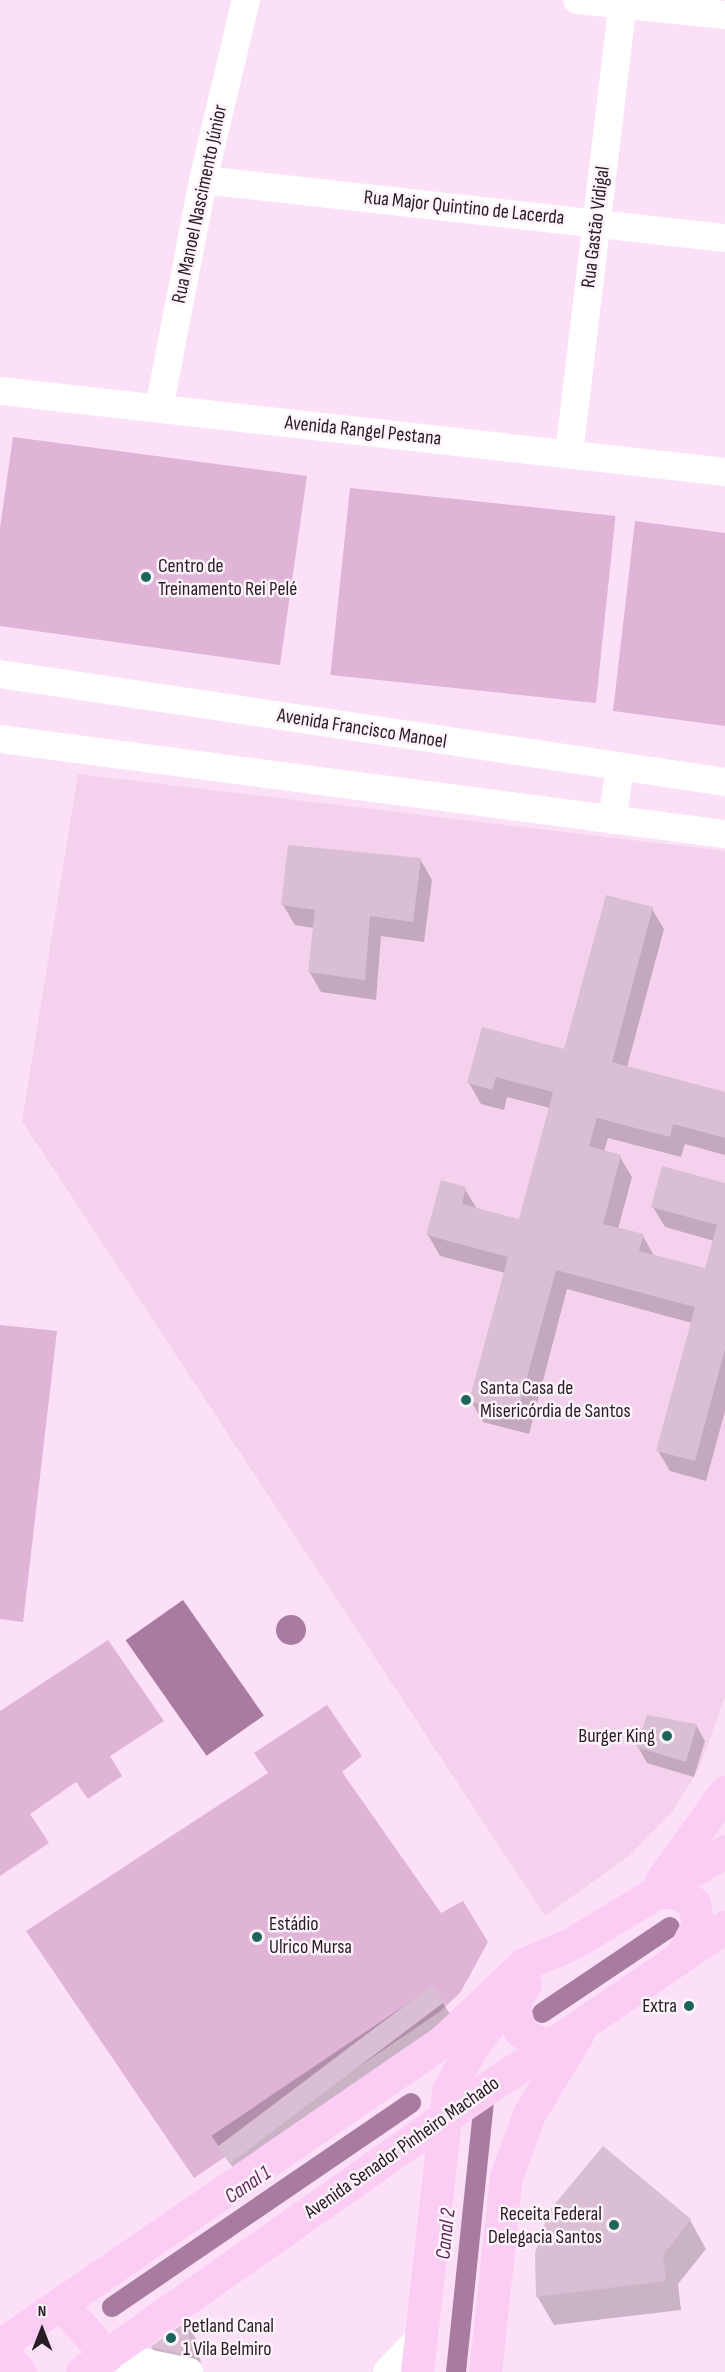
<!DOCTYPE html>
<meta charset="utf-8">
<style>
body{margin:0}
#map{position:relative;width:725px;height:2372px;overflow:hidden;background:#fce0f7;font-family:"Sofia Sans Condensed",sans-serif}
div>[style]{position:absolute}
.built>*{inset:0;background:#f4d2ee}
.green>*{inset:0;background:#dfb4d7;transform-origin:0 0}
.water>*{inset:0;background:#a97ba1;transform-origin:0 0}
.round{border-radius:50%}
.shadow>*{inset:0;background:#0003;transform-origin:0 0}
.canal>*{height:20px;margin:-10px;padding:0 10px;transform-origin:10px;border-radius:10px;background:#a97ba1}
.building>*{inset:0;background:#d9bed4;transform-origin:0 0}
.minor>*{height:28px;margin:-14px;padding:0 14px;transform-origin:14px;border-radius:14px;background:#fff}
.major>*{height:33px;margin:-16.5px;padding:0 16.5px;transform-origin:16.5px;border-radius:16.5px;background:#fccdf4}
.dots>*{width:16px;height:16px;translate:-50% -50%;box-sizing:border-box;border:3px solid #fff3fc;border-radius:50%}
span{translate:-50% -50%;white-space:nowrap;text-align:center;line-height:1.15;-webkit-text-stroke:5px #fff3fc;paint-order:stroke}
.street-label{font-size:20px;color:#271d25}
.poi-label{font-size:20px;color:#271d25}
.left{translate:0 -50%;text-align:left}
.right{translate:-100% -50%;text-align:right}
.water-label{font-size:21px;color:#63295c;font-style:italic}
.north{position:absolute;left:12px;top:2300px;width:60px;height:60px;-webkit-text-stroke:4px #fff3fc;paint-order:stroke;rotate:0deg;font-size:16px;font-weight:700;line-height:24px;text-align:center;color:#271d25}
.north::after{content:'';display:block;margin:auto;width:21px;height:27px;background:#271d25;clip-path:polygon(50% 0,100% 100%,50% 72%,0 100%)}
</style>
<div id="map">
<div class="built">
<div style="clip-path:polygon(78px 774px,725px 851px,725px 1696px,700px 1767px,673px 1811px,629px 1856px,545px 1916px,22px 1121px)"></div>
</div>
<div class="green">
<div style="clip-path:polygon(13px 437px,307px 476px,280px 665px,0 626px,0 528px)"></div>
<div style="left:350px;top:488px;width:267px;height:188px;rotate:6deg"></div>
<div style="clip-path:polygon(635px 521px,725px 533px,725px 726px,613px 711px)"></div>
<div style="clip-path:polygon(0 1325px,57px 1331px,23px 1622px,0 1619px)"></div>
<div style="clip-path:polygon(108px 1640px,164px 1721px,110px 1756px,122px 1776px,88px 1799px,76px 1782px,30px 1814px,49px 1843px,0 1876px,0 1711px)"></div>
<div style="clip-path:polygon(327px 1705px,362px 1756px,342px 1772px,441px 1913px,463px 1901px,488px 1942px,460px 1993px,438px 2013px,194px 2178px,26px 1931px,268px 1773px,254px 1753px)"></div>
</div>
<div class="water">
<div style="left:183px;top:1600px;width:141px;height:70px;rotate:55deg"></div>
<div class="round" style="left:276px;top:1615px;width:30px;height:30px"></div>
</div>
<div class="shadow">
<div style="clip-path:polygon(420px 859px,432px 880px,424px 942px,381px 936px,376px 1000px,321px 992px,309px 971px,314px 928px,295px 925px,283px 905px)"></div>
<div style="clip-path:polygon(652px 909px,664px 929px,627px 1067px,725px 1093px,725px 1155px,685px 1144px,681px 1157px,608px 1138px,604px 1152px,620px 1157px,632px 1177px,618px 1229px,643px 1236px,654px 1256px,706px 1270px,714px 1241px,665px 1227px,653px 1207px,725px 1184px,725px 1411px,706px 1481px,670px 1471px,658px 1451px,692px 1323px,567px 1289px,529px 1434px,483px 1422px,471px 1401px,505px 1273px,440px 1256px,428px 1235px,465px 1189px,477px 1209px,520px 1221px,550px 1108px,507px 1097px,504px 1110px,481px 1104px,469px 1083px,565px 1051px)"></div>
<div style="clip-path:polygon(696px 1725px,705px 1741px,694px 1777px,647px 1763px,638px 1747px)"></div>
<div style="left:432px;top:1987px;width:43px;height:266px;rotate:56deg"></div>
<div style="clip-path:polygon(690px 2220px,706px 2249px,678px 2284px,681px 2310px,554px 2325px,537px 2296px)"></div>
<div style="clip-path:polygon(187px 2323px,198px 2343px,202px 2372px,164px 2367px,152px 2348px)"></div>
</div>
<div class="canal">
<div style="left:542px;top:2013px;width:154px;rotate:-33.9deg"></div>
<div style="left:112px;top:2307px;width:362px;rotate:-34.3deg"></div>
<div style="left:456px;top:2372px;width:273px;rotate:-84.1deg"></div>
</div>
<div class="building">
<div style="clip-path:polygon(288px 845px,421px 858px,413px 922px,370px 916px,365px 980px,308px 972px,315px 910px,281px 905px)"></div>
<div style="clip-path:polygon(606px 895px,653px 907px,612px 1062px,725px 1092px,725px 1138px,673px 1124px,670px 1137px,597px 1118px,589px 1146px,621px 1155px,603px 1224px,644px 1234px,639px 1251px,705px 1268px,717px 1225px,651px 1207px,662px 1166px,725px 1183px,725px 1349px,695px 1461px,656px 1451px,695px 1307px,556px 1270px,517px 1414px,469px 1401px,508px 1257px,426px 1235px,441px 1180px,466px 1187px,462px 1204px,519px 1219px,553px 1092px,496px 1077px,492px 1090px,467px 1083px,482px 1027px,564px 1049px)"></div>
<div style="clip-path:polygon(647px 1715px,697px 1724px,686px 1762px,636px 1747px)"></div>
<div style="left:432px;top:1985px;width:21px;height:269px;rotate:53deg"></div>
<div style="clip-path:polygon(603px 2146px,691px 2219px,663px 2255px,666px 2281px,536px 2297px,535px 2253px,549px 2211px)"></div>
<div style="clip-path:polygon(187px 2321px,192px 2356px,150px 2347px)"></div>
</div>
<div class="minor">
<div style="left:577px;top:0;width:149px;rotate:5.8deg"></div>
<div style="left:203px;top:180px;width:525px;rotate:6.34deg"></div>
<div style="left:0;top:391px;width:730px;rotate:6.37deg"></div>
<div style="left:159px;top:409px;width:233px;rotate:-79.1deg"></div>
<div style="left:203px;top:180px;width:185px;rotate:-76.6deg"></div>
<div style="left:569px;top:454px;width:457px;rotate:-83.2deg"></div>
<div style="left:0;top:674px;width:733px;rotate:8.47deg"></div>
<div style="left:0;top:739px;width:731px;rotate:7.47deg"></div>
<div style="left:612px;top:820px;width:53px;rotate:-81.3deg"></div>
<div style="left:107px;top:2355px;width:84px;rotate:11.7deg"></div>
<div style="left:387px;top:2372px;width:49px;rotate:-45.8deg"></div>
</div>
<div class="major">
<div style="left:661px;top:1881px;width:110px;rotate:-54.3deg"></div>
<div style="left:656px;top:1891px;width:23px;rotate:5deg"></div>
<div style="left:679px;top:1893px;width:18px;rotate:34deg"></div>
<div style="left:694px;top:1903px;width:21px;rotate:79deg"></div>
<div style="left:698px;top:1924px;width:36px;rotate:117deg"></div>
<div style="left:525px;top:1984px;width:24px;rotate:120deg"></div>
<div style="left:513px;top:2005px;width:27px;rotate:75deg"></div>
<div style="left:520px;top:2031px;width:24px;rotate:33deg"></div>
<div style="left:540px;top:2044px;width:13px;rotate:-4deg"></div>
<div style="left:61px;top:2304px;width:69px;rotate:48deg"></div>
<div style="left:0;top:2345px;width:537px;rotate:-34.46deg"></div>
<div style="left:443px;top:2041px;width:112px;rotate:-43.5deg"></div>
<div style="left:524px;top:1964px;width:51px;rotate:-23.1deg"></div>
<div style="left:571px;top:1944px;width:180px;rotate:-31.1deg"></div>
<div style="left:0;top:2350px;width:30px;rotate:48deg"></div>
<div style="left:82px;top:2372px;width:444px;rotate:-35.1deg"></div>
<div style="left:445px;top:2117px;width:338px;rotate:-34.2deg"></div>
<div style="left:417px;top:2372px;width:283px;rotate:-83.7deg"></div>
<div style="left:448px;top:2091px;width:49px;rotate:-61.9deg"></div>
<div style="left:471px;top:2048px;width:54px;rotate:-53.3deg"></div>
<div style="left:485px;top:2372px;width:196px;rotate:-83.9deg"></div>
<div style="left:506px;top:2177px;width:67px;rotate:-69.9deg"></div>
<div style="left:529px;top:2114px;width:95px;rotate:-58.8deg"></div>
</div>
<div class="dots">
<div style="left:146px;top:577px;background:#1c655c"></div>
<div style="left:466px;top:1400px;background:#1c655c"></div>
<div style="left:667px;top:1736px;background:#1c655c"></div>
<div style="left:257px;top:1937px;background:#1c655c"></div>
<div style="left:689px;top:2006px;background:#1c655c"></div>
<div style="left:614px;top:2225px;background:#1c655c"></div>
<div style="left:171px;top:2338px;background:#1c655c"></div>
</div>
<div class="street-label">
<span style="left:200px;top:204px;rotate:-78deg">Rua Manoel Nascimento Júnior</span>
<span style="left:464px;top:208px;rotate:6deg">Rua Major Quintino de Lacerda</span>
<span style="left:596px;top:227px;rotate:-83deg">Rua Gastão Vidigal</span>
<span style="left:363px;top:431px;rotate:6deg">Avenida Rangel Pestana</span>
<span style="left:362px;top:729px;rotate:9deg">Avenida Francisco Manoel</span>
<span style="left:402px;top:2148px;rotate:-35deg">Avenida Senador Pinheiro Machado</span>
</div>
<div class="poi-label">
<span class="left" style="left:158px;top:578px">Centro de<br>Treinamento Rei Pelé</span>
<span class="left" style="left:480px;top:1400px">Santa Casa de<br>Misericórdia de Santos</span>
<span class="right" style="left:655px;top:1736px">Burger King</span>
<span class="left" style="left:269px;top:1936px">Estádio<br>Ulrico Mursa</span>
<span class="right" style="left:677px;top:2006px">Extra</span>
<span class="right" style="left:602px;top:2226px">Receita Federal<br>Delegacia Santos</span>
<span class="left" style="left:183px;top:2338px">Petland Canal<br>1 Vila Belmiro</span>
</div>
<div class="water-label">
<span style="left:248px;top:2185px;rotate:-34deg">Canal 1</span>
<span style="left:446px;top:2234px;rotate:-84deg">Canal 2</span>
</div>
<div class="north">N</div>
</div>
